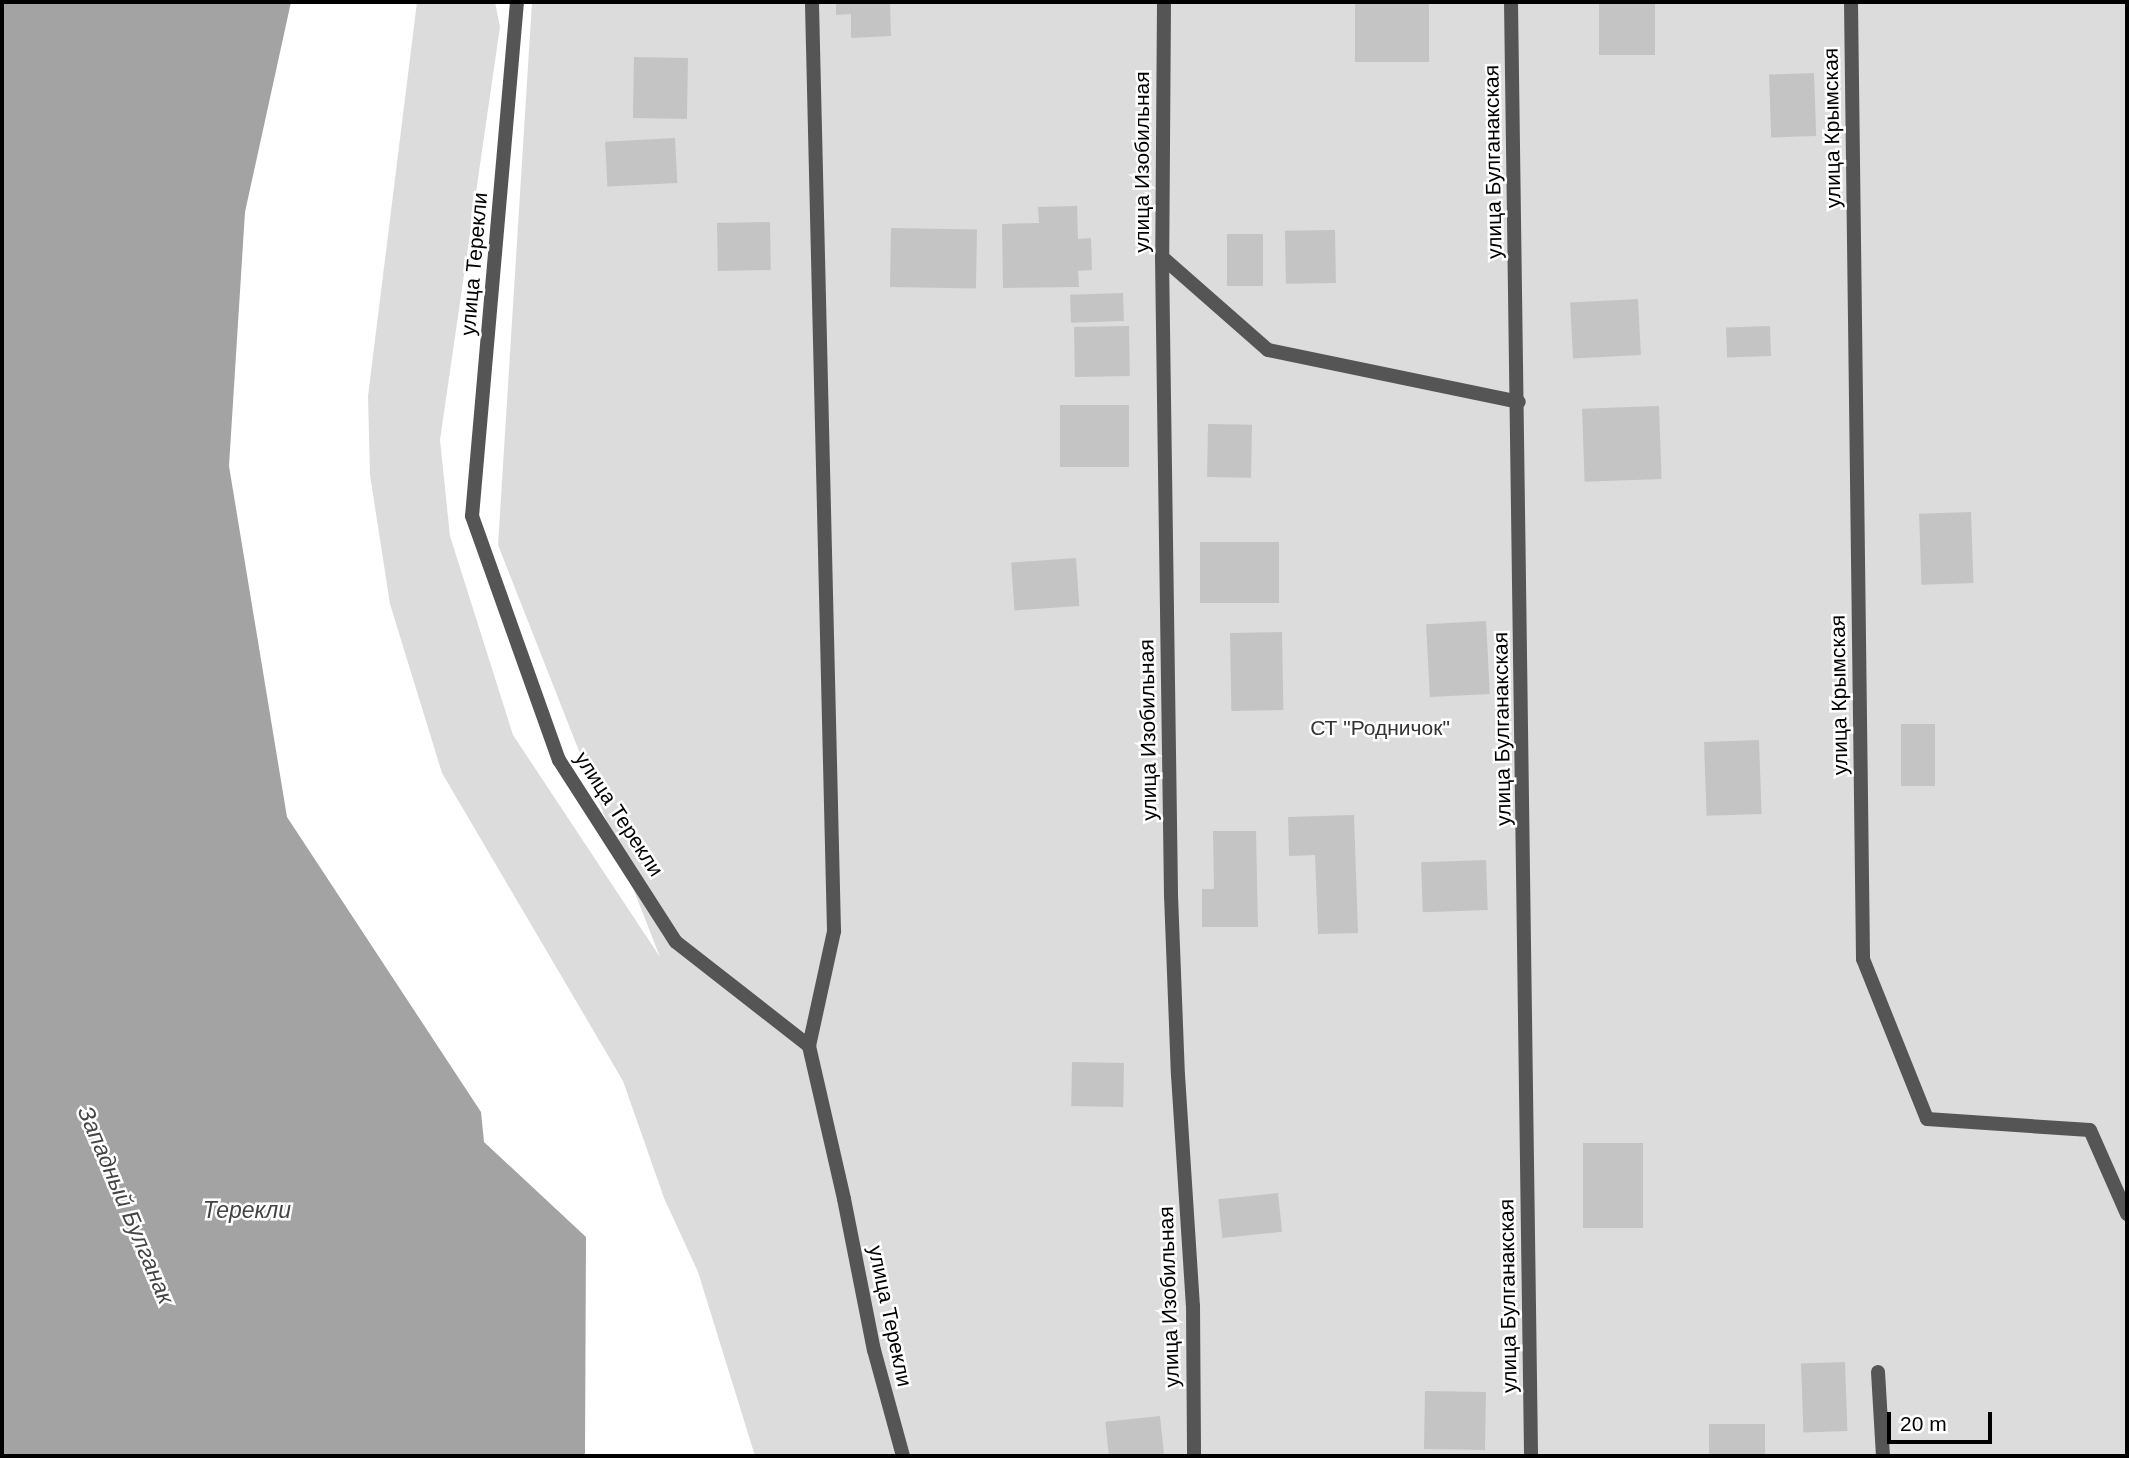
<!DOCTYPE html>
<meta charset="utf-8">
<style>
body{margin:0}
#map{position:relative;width:2129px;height:1458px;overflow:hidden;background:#fff;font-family:Arial,sans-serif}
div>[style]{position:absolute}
.green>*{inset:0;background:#dcdcdc}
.water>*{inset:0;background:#a3a3a3}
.building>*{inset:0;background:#c4c4c4;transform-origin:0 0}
.lane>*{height:14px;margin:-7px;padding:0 7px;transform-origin:7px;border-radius:7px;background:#555}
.street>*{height:14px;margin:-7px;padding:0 7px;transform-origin:7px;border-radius:7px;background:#555}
span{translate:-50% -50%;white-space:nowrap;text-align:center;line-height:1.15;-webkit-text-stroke:5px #fff;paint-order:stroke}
.street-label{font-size:21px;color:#000}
.park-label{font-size:21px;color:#333}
.water-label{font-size:23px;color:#444;font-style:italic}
.frame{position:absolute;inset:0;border:4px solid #000;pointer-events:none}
.scale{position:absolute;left:1887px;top:1412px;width:105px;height:32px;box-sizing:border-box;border:4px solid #000;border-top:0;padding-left:9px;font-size:21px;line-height:24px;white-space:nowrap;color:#000;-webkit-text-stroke:5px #fff;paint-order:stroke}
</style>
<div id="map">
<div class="green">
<div style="clip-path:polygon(417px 2px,495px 2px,500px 27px,440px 440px,450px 536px,513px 735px,660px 957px,498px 545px,532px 2px,2127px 2px,2127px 1456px,755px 1456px,698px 1272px,664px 1198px,623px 1081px,442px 773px,390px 604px,370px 475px,368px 396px)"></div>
</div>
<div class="water">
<div style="clip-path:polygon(2px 2px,291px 2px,245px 212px,229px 466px,287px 817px,481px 1112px,484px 1142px,586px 1237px,585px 1456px,2px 1456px)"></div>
</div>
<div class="building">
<div style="clip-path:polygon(836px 2px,890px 2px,891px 36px,851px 38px,851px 14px,836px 15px)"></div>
<div style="left:1355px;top:2px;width:74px;height:60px"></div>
<div style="left:1599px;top:2px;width:56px;height:53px"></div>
<div style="left:634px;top:57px;width:54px;height:61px;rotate:1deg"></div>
<div style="left:1814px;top:73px;width:63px;height:45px;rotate:88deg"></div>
<div style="left:675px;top:138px;width:45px;height:70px;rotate:87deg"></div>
<div style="clip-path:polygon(1077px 206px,1078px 239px,1091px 238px,1092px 270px,1078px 271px,1079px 287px,1003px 288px,1002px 224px,1039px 223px,1038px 207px)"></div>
<div style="left:770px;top:222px;width:48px;height:53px;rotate:89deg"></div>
<div style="left:891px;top:228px;width:86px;height:59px;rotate:1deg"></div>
<div style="left:1335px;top:230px;width:53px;height:50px;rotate:89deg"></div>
<div style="left:1263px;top:234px;width:52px;height:36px;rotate:90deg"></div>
<div style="left:1123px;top:293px;width:28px;height:53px;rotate:88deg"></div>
<div style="left:1638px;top:299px;width:56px;height:68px;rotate:87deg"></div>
<div style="left:1129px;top:326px;width:50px;height:55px;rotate:89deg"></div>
<div style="left:1770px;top:326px;width:30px;height:44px;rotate:88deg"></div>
<div style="left:1129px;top:405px;width:62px;height:69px;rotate:90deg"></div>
<div style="left:1659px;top:406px;width:73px;height:77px;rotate:88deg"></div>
<div style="left:1208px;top:424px;width:44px;height:53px;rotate:1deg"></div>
<div style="left:1971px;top:512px;width:71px;height:52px;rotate:88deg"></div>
<div style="left:1200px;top:542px;width:79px;height:61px"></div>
<div style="left:1076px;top:558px;width:48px;height:65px;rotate:86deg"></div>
<div style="left:1486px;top:621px;width:73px;height:60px;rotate:87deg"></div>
<div style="left:1282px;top:632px;width:78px;height:52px;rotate:89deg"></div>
<div style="left:1901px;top:724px;width:34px;height:62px"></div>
<div style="left:1759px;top:740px;width:74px;height:55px;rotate:88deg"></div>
<div style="clip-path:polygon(1354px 815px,1358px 933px,1318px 934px,1315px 855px,1289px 856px,1288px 817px)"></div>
<div style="clip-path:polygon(1213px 831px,1256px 831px,1258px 927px,1202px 927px,1202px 889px,1214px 889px)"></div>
<div style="left:1486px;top:860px;width:50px;height:65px;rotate:88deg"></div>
<div style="left:1072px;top:1062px;width:52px;height:44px;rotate:1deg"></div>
<div style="left:1583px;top:1143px;width:60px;height:85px"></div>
<div style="left:1278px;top:1193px;width:39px;height:60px;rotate:84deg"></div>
<div style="left:1845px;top:1362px;width:69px;height:44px;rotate:88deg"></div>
<div style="left:1425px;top:1391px;width:61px;height:58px;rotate:1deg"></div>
<div style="left:1160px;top:1416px;width:39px;height:55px;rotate:84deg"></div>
<div style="left:1765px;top:1424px;width:32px;height:56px;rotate:90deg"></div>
</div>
<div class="lane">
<div style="left:1162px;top:257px;width:141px;rotate:41.3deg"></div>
<div style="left:1268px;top:350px;width:256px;rotate:11.7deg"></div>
<div style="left:809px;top:1046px;width:118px;rotate:-77.7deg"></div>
<div style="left:834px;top:931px;width:929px;rotate:-91.36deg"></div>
</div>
<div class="street">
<div style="left:517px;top:2px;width:516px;rotate:95deg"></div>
<div style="left:472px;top:516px;width:259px;rotate:70.4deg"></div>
<div style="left:559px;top:760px;width:216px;rotate:57.3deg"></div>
<div style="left:676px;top:942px;width:169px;rotate:38deg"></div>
<div style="left:809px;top:1046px;width:157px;rotate:77.1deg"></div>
<div style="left:844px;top:1199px;width:154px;rotate:78.8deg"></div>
<div style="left:874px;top:1350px;width:110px;rotate:74.7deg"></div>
<div style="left:1164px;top:2px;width:255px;rotate:90.4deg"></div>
<div style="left:1162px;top:257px;width:638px;rotate:89.19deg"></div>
<div style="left:1171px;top:895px;width:180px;rotate:87.8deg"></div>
<div style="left:1178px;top:1075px;width:231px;rotate:86.3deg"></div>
<div style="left:1193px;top:1306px;width:150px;rotate:89.6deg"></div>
<div style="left:1511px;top:2px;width:1454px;rotate:89.21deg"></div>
<div style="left:1851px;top:2px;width:957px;rotate:89.28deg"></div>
<div style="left:1863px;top:959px;width:172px;rotate:68.2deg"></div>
<div style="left:1927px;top:1119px;width:163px;rotate:3.9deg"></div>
<div style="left:2090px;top:1130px;width:92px;rotate:66.2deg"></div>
<div style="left:1878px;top:1372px;width:84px;rotate:86.6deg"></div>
</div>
<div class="street-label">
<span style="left:1832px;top:128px;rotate:-91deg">улица Крымская</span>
<span style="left:1142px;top:162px;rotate:-90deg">улица Изобильная</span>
<span style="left:1493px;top:162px;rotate:-91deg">улица Булганакская</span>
<span style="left:474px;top:264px;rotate:-85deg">улица Терекли</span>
<span style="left:1839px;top:695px;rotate:-91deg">улица Крымская</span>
<span style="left:1502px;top:729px;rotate:-91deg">улица Булганакская</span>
<span style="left:1148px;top:730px;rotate:-91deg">улица Изобильная</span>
<span style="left:619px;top:814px;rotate:57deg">улица Терекли</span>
<span style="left:1508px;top:1296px;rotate:-91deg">улица Булганакская</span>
<span style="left:1169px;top:1297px;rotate:-92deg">улица Изобильная</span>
<span style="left:890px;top:1316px;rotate:78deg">улица Терекли</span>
</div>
<div class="park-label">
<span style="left:1380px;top:728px">СТ "Родничок"</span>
</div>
<div class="water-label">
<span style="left:126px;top:1205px;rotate:67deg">Западный Булганак</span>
<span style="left:247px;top:1210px">Терекли</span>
</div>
<div class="frame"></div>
<div class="scale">20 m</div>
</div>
